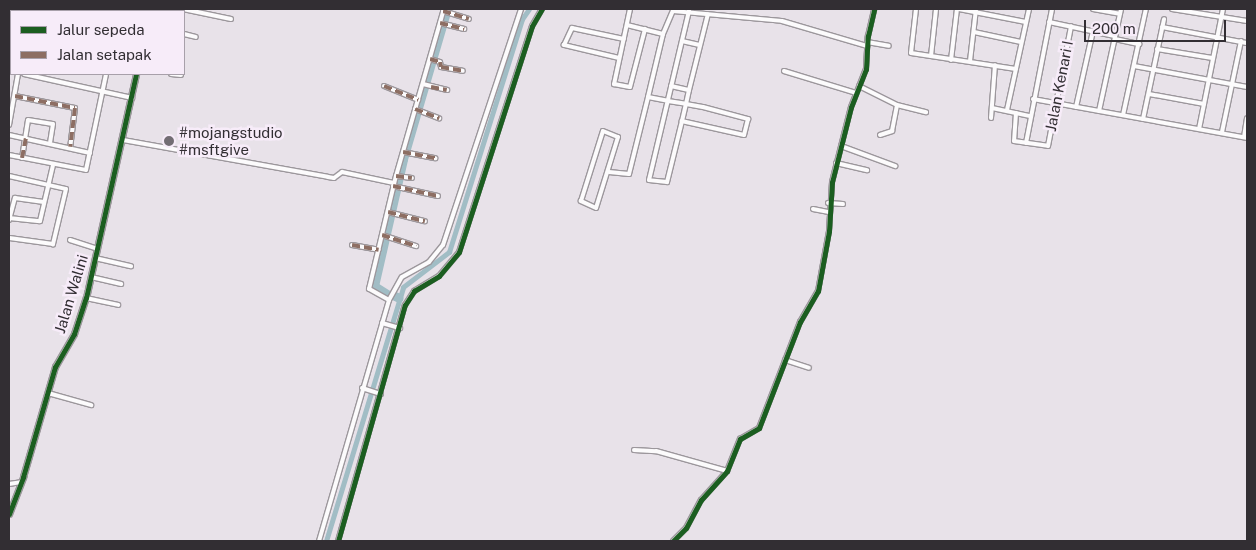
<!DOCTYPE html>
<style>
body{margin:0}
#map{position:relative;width:1256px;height:550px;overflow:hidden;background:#e8e2e9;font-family:"Public Sans",sans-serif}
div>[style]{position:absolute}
.canal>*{height:5px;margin:-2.5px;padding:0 2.5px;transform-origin:2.5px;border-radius:2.5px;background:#a1bdc5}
.river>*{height:9px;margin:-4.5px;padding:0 4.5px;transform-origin:4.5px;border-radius:4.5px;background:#a1bdc5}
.roads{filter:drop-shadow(1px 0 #9c979c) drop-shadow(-1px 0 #9c979c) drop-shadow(0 1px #9c979c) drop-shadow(0 -1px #9c979c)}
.minor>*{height:4px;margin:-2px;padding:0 2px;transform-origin:2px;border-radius:2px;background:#fcfbfc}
.tertiary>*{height:4.5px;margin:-2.25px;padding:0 2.25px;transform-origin:2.25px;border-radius:2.25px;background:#fcfbfc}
.quiet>*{height:4px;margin-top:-2px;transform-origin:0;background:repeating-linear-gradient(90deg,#8d6e63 0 8px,transparent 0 12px)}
.cycleway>*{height:5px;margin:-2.5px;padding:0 2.5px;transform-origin:2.5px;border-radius:2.5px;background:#1b5e20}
.dots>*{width:14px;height:14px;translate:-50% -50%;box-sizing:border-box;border:2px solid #f7ecf9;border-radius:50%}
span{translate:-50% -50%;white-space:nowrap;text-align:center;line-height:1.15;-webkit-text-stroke:5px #f7ecf9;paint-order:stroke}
.street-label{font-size:15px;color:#322e33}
.poi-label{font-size:15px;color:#322e33}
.left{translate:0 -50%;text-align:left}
.frame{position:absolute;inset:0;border:10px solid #322e33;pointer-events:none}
.legend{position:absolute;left:10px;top:10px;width:175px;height:65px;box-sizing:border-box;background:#f7ecf9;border:1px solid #a8a0aa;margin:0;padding:6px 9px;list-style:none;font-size:15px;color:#322e33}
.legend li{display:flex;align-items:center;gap:10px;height:25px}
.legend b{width:25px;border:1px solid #a8a0aa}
.scale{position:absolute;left:1084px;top:20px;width:142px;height:22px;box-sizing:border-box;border:2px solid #322e33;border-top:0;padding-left:6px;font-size:15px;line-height:18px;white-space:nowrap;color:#322e33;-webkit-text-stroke:4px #f7ecf9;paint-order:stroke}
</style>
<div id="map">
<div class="canal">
<div style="left:326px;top:541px;width:265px;rotate:-73.1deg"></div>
<div style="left:403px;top:287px;width:58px;rotate:-37.3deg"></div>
<div style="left:449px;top:252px;width:244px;rotate:-72.6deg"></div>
<div style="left:522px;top:19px;width:12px;rotate:-55deg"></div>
</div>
<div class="river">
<div style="left:387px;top:294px;width:15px;rotate:-148deg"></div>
<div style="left:374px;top:286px;width:130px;rotate:-77.1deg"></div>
<div style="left:403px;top:159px;width:156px;rotate:-73.7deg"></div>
<div style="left:395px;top:296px;width:4px;rotate:27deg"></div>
</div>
<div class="roads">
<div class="minor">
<div style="left:183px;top:9px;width:49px;rotate:11.8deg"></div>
<div style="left:630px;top:9px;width:77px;rotate:102deg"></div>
<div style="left:614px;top:84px;width:16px;rotate:11deg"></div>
<div style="left:630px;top:87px;width:60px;rotate:-75.5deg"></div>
<div style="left:916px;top:9px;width:44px;rotate:96.5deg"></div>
<div style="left:911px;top:53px;width:106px;rotate:8.7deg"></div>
<div style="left:959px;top:9px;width:68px;rotate:11deg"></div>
<div style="left:1093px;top:9px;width:27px;rotate:10deg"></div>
<div style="left:1172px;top:9px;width:76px;rotate:9.1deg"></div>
<div style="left:42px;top:11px;width:4px;rotate:-27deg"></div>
<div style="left:82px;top:11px;width:4px;rotate:-27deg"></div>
<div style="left:95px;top:11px;width:2px;rotate:-63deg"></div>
<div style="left:119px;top:11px;width:2px;rotate:-63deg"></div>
<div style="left:443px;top:11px;width:27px;rotate:17deg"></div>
<div style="left:1049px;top:22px;width:67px;rotate:12deg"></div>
<div style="left:440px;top:23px;width:25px;rotate:14deg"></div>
<div style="left:627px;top:25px;width:37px;rotate:14deg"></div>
<div style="left:1162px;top:27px;width:86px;rotate:10.7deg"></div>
<div style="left:974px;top:32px;width:48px;rotate:12deg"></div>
<div style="left:184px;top:34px;width:12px;rotate:14deg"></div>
<div style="left:9px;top:35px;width:3px;rotate:-45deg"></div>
<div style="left:1115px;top:39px;width:25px;rotate:12deg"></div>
<div style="left:682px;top:41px;width:18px;rotate:13deg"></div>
<div style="left:867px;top:42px;width:22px;rotate:10deg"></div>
<div style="left:9px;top:47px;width:2px;rotate:27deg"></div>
<div style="left:1157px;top:49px;width:56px;rotate:9.3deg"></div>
<div style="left:931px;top:56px;width:47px;rotate:-83.9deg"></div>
<div style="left:619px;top:58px;width:57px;rotate:-166.7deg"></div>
<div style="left:564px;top:45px;width:19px;rotate:-65deg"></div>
<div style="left:572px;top:28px;width:53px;rotate:11.9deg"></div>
<div style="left:430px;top:59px;width:10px;rotate:17deg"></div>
<div style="left:440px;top:62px;width:5px;rotate:79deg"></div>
<div style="left:441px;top:67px;width:22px;rotate:10deg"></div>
<div style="left:951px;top:60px;width:51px;rotate:-83.3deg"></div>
<div style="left:970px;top:61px;width:52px;rotate:-83.4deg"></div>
<div style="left:1134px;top:66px;width:115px;rotate:10.5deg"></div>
<div style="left:9px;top:70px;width:2px;rotate:27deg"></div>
<div style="left:784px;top:71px;width:75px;rotate:17deg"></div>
<div style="left:24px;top:74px;width:111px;rotate:12.5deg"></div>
<div style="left:171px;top:74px;width:10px;rotate:6deg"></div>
<div style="left:423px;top:84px;width:25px;rotate:14deg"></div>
<div style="left:384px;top:86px;width:37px;rotate:22deg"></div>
<div style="left:671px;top:86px;width:18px;rotate:13deg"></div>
<div style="left:859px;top:86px;width:42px;rotate:26.6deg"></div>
<div style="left:897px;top:105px;width:30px;rotate:14deg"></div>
<div style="left:1149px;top:94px;width:56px;rotate:10.3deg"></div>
<div style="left:15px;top:96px;width:61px;rotate:11.3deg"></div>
<div style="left:75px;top:108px;width:39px;rotate:97deg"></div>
<div style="left:648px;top:97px;width:65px;rotate:-76.6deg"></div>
<div style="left:663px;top:34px;width:25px;rotate:-67deg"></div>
<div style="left:673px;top:11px;width:109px;rotate:5.2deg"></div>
<div style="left:782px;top:21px;width:89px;rotate:16.4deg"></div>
<div style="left:1033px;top:99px;width:218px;rotate:10.3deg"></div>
<div style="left:1076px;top:107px;width:78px;rotate:-77.4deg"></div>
<div style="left:992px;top:108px;width:39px;rotate:12deg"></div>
<div style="left:415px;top:109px;width:26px;rotate:21deg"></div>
<div style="left:1007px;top:110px;width:103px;rotate:-77.7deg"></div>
<div style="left:1099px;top:111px;width:104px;rotate:-77.8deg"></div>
<div style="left:1016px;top:113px;width:28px;rotate:94deg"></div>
<div style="left:1014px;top:141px;width:34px;rotate:8deg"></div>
<div style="left:1048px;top:146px;width:122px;rotate:-79.1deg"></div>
<div style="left:1123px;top:115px;width:108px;rotate:-77.8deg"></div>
<div style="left:991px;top:118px;width:53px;rotate:-85.7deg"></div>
<div style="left:1143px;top:119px;width:102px;rotate:-78.1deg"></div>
<div style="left:682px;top:121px;width:63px;rotate:103.8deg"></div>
<div style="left:667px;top:182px;width:18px;rotate:-174deg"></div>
<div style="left:649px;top:180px;width:174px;rotate:-76.7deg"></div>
<div style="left:9px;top:125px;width:52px;rotate:-80deg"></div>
<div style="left:1199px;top:129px;width:122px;rotate:-78.7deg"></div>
<div style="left:603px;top:131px;width:16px;rotate:22deg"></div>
<div style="left:618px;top:137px;width:74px;rotate:107.2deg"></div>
<div style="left:596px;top:208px;width:17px;rotate:-155deg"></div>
<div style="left:581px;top:201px;width:73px;rotate:-72.6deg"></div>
<div style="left:1222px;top:132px;width:93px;rotate:-78.2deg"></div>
<div style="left:9px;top:135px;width:83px;rotate:12.5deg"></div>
<div style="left:880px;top:135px;width:13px;rotate:-18deg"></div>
<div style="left:892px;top:131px;width:26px;rotate:-79deg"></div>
<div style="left:1244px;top:137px;width:19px;rotate:-81deg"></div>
<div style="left:123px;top:140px;width:208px;rotate:10.2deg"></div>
<div style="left:328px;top:177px;width:6px;rotate:9deg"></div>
<div style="left:334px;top:178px;width:10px;rotate:-37deg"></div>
<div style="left:342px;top:172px;width:53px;rotate:11.9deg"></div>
<div style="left:1026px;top:143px;width:136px;rotate:-79deg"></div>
<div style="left:841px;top:146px;width:58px;rotate:20.3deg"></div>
<div style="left:403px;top:152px;width:33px;rotate:11deg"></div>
<div style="left:9px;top:155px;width:78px;rotate:11deg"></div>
<div style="left:86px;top:170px;width:98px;rotate:-78.2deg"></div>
<div style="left:22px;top:158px;width:38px;rotate:-81deg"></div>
<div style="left:28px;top:120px;width:25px;rotate:9deg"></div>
<div style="left:53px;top:124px;width:18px;rotate:99deg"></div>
<div style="left:836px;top:163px;width:32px;rotate:13deg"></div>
<div style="left:609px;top:172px;width:20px;rotate:6deg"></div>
<div style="left:629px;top:174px;width:79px;rotate:-76.1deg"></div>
<div style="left:648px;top:97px;width:20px;rotate:11deg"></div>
<div style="left:668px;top:101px;width:18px;rotate:9deg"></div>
<div style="left:686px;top:104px;width:17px;rotate:10deg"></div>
<div style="left:703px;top:107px;width:47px;rotate:14.9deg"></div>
<div style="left:748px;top:119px;width:16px;rotate:104deg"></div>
<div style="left:744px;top:135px;width:64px;rotate:-167.3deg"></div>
<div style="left:682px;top:121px;width:17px;rotate:-77deg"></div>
<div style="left:686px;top:104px;width:14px;rotate:-78deg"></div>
<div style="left:689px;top:90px;width:78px;rotate:-76deg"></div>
<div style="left:9px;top:176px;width:58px;rotate:12.8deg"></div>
<div style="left:66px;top:189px;width:57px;rotate:103.3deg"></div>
<div style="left:53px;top:244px;width:44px;rotate:-172.2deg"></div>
<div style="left:396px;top:176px;width:16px;rotate:7deg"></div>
<div style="left:393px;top:186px;width:46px;rotate:12.5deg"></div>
<div style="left:828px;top:203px;width:15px;rotate:4deg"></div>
<div style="left:813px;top:209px;width:15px;rotate:11deg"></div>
<div style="left:388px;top:212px;width:38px;rotate:14deg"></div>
<div style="left:9px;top:218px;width:31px;rotate:6deg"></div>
<div style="left:40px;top:221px;width:57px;rotate:-76.9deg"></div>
<div style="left:9px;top:220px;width:23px;rotate:-75deg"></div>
<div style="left:15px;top:198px;width:29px;rotate:8deg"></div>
<div style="left:382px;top:235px;width:36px;rotate:18deg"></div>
<div style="left:70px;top:240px;width:29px;rotate:18deg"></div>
<div style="left:352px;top:245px;width:27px;rotate:10deg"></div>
<div style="left:95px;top:258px;width:37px;rotate:13deg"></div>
<div style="left:91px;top:277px;width:31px;rotate:13deg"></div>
<div style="left:86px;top:298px;width:33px;rotate:12deg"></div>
<div style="left:389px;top:300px;width:23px;rotate:-151deg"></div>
<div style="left:369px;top:289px;width:116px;rotate:-76.6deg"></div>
<div style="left:396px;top:176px;width:174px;rotate:-74deg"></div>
<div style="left:382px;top:323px;width:19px;rotate:16deg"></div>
<div style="left:785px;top:360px;width:25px;rotate:18deg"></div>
<div style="left:362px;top:388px;width:20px;rotate:18deg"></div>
<div style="left:48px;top:393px;width:45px;rotate:15.6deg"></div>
<div style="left:634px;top:450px;width:22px;rotate:3deg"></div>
<div style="left:656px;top:451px;width:74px;rotate:15.7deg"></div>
<div style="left:9px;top:484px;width:12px;rotate:-9deg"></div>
<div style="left:319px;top:541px;width:251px;rotate:-73.8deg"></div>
<div style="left:389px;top:300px;width:26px;rotate:-61deg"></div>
<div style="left:402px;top:277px;width:31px;rotate:-29deg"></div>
<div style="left:429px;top:262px;width:22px;rotate:-51deg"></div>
<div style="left:443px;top:245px;width:249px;rotate:-71.7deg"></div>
<div style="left:338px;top:541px;width:245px;rotate:-74.2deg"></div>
<div style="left:405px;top:305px;width:17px;rotate:-57deg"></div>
<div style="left:414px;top:291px;width:29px;rotate:-31deg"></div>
<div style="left:439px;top:276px;width:31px;rotate:-50deg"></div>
<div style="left:459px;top:252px;width:237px;rotate:-72.1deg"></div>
<div style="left:532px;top:26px;width:20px;rotate:-60deg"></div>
<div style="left:673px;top:541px;width:18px;rotate:-45deg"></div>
<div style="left:686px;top:528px;width:32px;rotate:-62deg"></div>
<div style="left:701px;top:500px;width:39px;rotate:-48deg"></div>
<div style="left:727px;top:471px;width:35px;rotate:-68deg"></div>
<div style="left:740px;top:439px;width:22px;rotate:-30deg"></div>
<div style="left:759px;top:428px;width:114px;rotate:-68.9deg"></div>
<div style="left:800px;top:322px;width:36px;rotate:-60deg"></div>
<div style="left:818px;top:291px;width:61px;rotate:-79.6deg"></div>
<div style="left:829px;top:231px;width:49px;rotate:-86.5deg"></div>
<div style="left:832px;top:182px;width:77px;rotate:-75.8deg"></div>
<div style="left:851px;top:107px;width:41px;rotate:-68.5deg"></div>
<div style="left:866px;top:69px;width:33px;rotate:-87deg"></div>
<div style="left:868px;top:36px;width:28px;rotate:-77deg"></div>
</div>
<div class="tertiary">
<div style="left:149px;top:11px;width:2px;rotate:-90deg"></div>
<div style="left:9px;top:514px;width:40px;rotate:-69deg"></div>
<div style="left:23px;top:477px;width:115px;rotate:-73.8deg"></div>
<div style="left:55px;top:367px;width:38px;rotate:-60deg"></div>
<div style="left:74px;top:334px;width:38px;rotate:-72deg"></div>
<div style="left:86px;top:298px;width:230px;rotate:-77.4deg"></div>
</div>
</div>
<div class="quiet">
<div style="left:443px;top:11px;width:27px;rotate:17deg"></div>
<div style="left:440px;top:23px;width:25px;rotate:14deg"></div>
<div style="left:430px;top:59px;width:10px;rotate:17deg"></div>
<div style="left:440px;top:62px;width:5px;rotate:79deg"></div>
<div style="left:441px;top:67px;width:22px;rotate:10deg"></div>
<div style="left:384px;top:86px;width:37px;rotate:22deg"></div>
<div style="left:431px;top:87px;width:16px;rotate:11deg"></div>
<div style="left:15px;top:96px;width:61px;rotate:11.3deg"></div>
<div style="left:75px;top:108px;width:39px;rotate:97deg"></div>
<div style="left:415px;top:109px;width:26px;rotate:21deg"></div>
<div style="left:403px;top:152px;width:33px;rotate:11deg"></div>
<div style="left:22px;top:158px;width:20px;rotate:-79deg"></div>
<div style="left:396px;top:176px;width:16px;rotate:7deg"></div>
<div style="left:393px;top:186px;width:46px;rotate:12.5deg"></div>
<div style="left:388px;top:212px;width:38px;rotate:14deg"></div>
<div style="left:382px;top:235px;width:36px;rotate:18deg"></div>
<div style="left:352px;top:245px;width:27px;rotate:10deg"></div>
</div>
<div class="cycleway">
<div style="left:9px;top:514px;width:40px;rotate:-69deg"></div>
<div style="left:23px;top:477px;width:115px;rotate:-73.8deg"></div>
<div style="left:55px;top:367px;width:38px;rotate:-60deg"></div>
<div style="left:74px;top:334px;width:38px;rotate:-72deg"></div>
<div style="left:86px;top:298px;width:230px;rotate:-77.4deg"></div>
<div style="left:338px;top:541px;width:245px;rotate:-74.2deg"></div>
<div style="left:405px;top:305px;width:17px;rotate:-57deg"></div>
<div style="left:414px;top:291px;width:29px;rotate:-31deg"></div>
<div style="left:439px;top:276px;width:31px;rotate:-50deg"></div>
<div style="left:459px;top:252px;width:237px;rotate:-72.1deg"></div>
<div style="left:532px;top:26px;width:20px;rotate:-60deg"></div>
<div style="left:673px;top:541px;width:18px;rotate:-45deg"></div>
<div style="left:686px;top:528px;width:32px;rotate:-62deg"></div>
<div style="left:701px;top:500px;width:39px;rotate:-48deg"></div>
<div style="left:727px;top:471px;width:35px;rotate:-68deg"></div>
<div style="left:740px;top:439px;width:22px;rotate:-30deg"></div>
<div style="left:759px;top:428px;width:114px;rotate:-68.9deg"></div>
<div style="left:800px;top:322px;width:36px;rotate:-60deg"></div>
<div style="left:818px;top:291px;width:61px;rotate:-79.6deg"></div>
<div style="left:829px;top:231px;width:49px;rotate:-86.5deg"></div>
<div style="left:832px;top:182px;width:77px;rotate:-75.8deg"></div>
<div style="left:851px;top:107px;width:41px;rotate:-68.5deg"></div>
<div style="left:866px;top:69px;width:33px;rotate:-87deg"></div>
<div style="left:868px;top:36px;width:28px;rotate:-77deg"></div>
</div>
<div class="dots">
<div style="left:169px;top:141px;background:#726d73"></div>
</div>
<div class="street-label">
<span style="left:1059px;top:86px;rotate:-79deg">Jalan Kenari I</span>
<span style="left:71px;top:294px;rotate:-73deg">Jalan Walini</span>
</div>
<div class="poi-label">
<span class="left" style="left:179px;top:141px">#mojangstudio<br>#msftgive</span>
</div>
<div class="frame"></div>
<ul class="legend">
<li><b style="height:6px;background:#1b5e20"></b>Jalur sepeda</li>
<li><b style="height:6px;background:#8d6e63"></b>Jalan setapak</li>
</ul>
<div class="scale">200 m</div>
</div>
